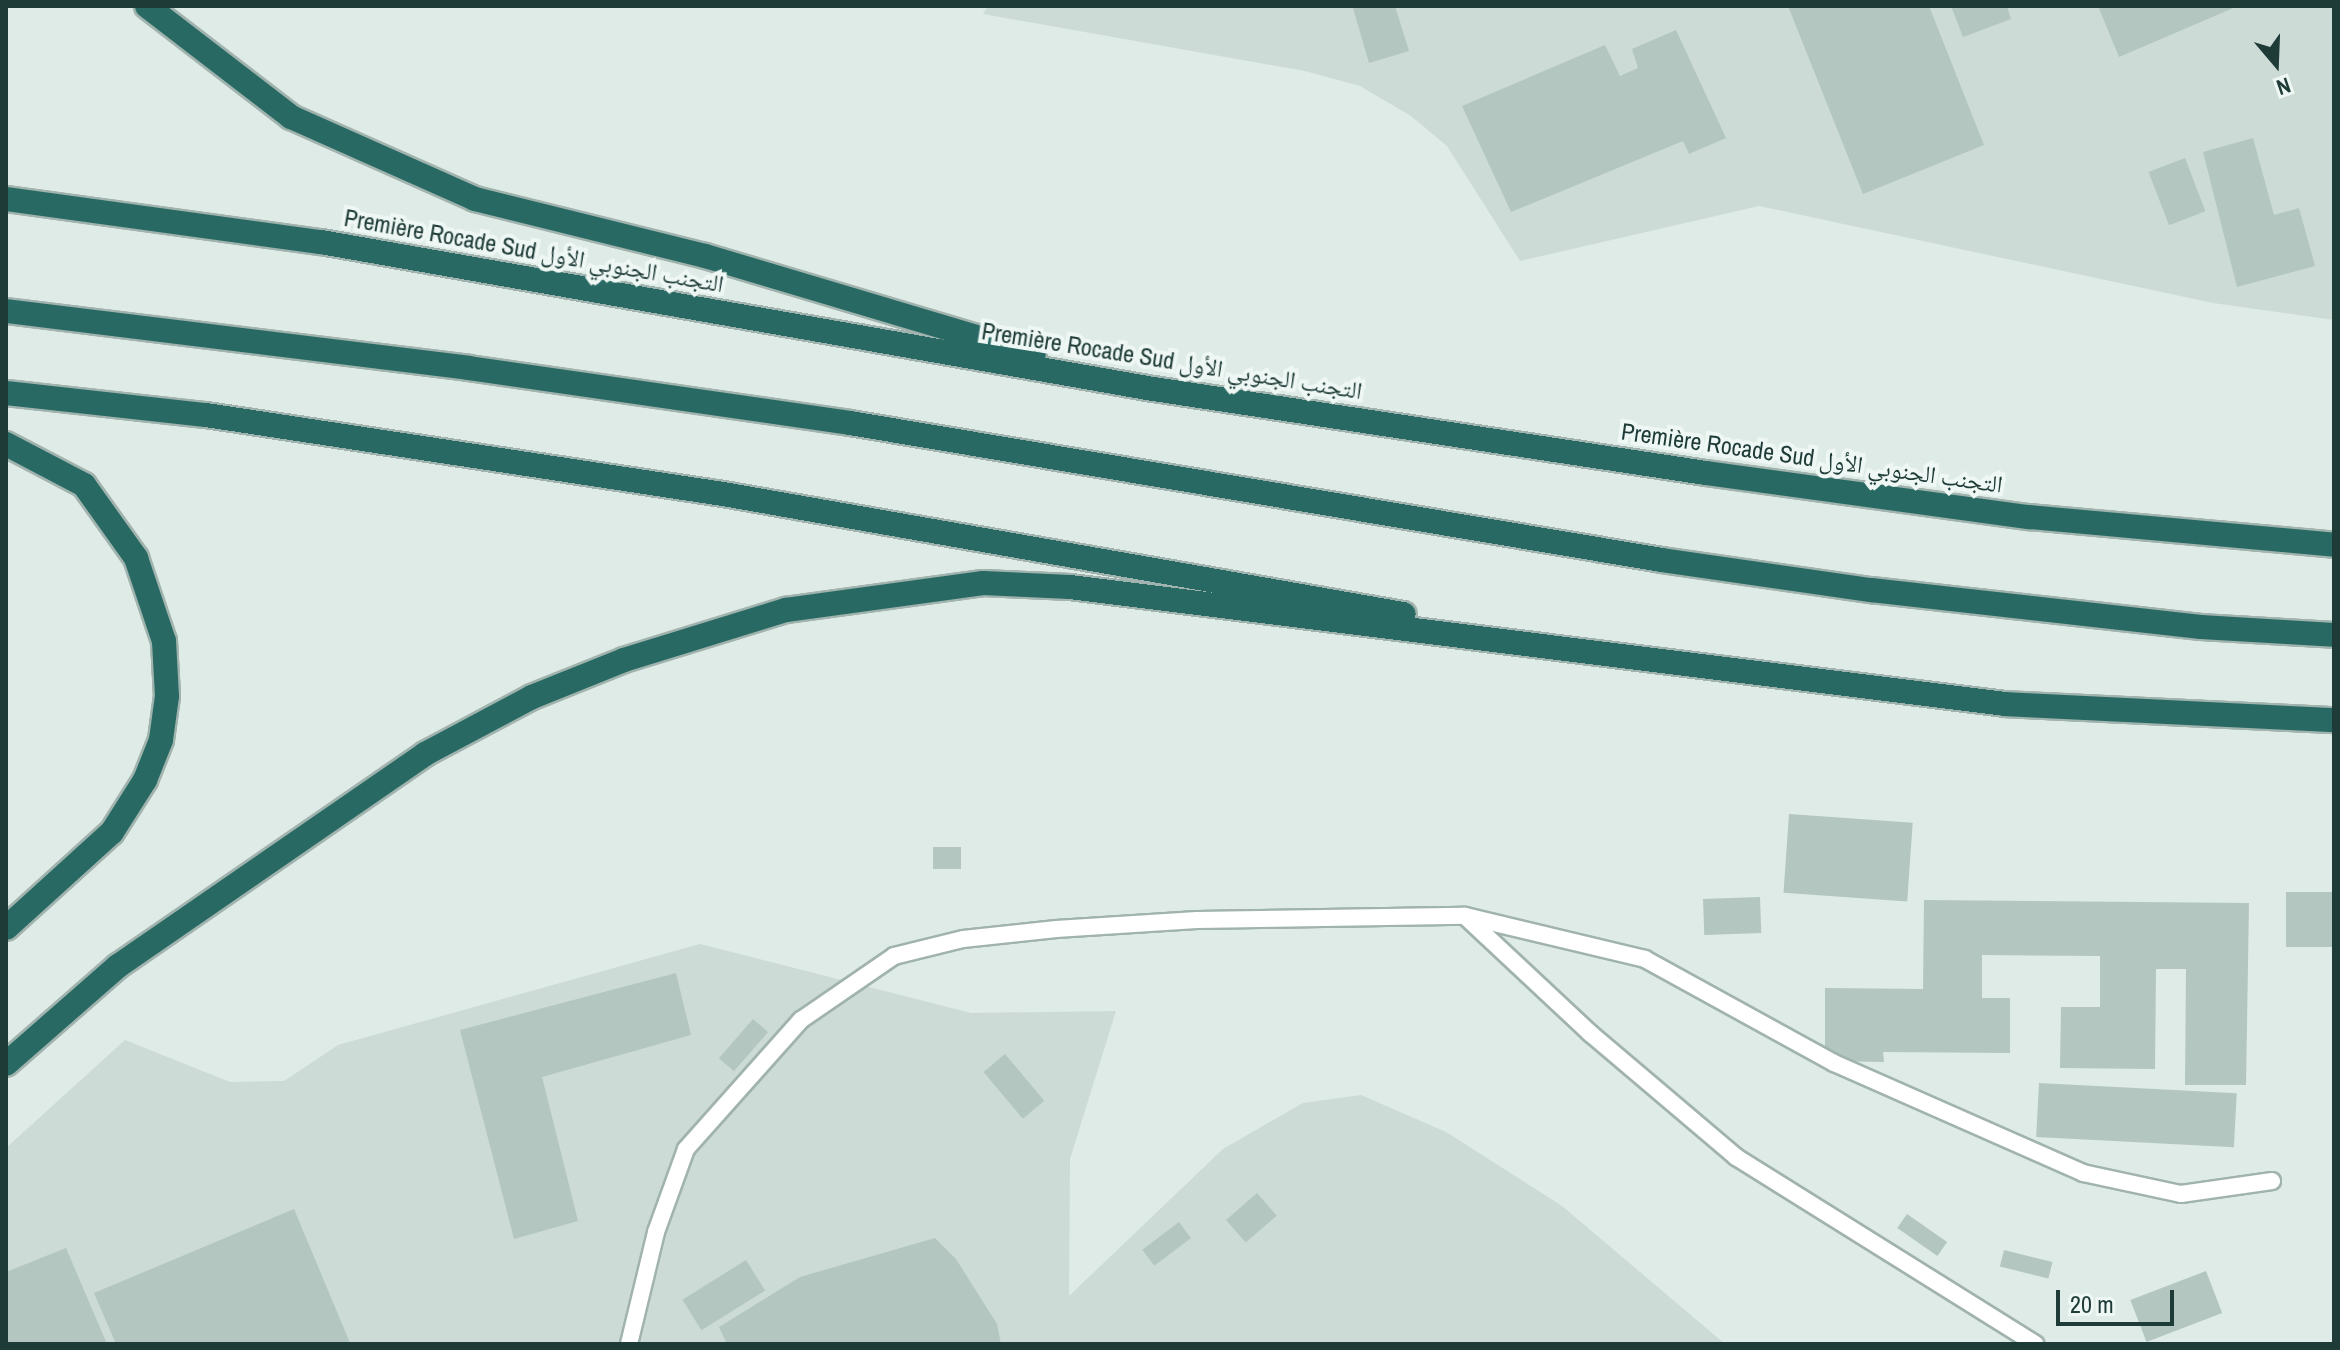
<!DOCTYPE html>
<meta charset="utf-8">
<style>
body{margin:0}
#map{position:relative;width:2340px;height:1350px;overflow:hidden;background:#deebe6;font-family:"Archivo Narrow","Noto Naskh Arabic",sans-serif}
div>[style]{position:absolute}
.built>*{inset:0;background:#ccdbd5}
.building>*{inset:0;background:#b3c6c0;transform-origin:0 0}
.roads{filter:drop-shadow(2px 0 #a1b3ae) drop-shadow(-2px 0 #a1b3ae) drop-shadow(0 2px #a1b3ae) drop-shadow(0 -2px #a1b3ae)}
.service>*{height:16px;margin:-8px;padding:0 8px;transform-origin:8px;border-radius:8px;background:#fff}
.motorway>*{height:24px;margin:-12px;padding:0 12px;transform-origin:12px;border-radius:12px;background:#286a63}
span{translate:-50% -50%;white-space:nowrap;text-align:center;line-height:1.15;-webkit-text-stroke:8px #eef7f4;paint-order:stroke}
.street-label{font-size:24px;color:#1e3b37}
.frame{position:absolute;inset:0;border:8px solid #1e3b37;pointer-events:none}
.north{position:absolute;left:2236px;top:24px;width:80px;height:80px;-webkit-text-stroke:6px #eef7f4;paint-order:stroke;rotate:161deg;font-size:22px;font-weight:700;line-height:32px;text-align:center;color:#1e3b37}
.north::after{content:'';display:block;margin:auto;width:28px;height:36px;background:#1e3b37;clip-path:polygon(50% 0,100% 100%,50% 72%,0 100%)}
.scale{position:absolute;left:2056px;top:1290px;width:118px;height:36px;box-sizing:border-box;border:4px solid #1e3b37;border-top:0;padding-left:10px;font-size:24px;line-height:28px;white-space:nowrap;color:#1e3b37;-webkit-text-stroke:6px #eef7f4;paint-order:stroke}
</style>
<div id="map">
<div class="built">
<div style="clip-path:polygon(988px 6px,2334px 6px,2334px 320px,2213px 303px,1759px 206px,1520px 261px,1447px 146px,1411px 116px,1360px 86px,1305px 71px,983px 14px)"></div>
<div style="clip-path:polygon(700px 944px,971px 1013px,1116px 1011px,1070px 1159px,1069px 1296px,1223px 1149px,1303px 1103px,1361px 1095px,1446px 1132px,1562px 1206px,1725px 1344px,6px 1344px,6px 1148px,125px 1040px,230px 1082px,284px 1081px,338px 1045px)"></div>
</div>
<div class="building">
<div style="clip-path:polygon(1361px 6px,1395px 6px,1409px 51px,1369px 63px,1353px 8px)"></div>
<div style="clip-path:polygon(1788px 6px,1929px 6px,1984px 145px,1863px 194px)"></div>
<div style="clip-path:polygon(1951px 6px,2007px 6px,2011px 19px,1963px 37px)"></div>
<div style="clip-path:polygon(2098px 6px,2238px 6px,2119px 57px)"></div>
<div style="clip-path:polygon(1676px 30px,1726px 138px,1689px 154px,1683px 141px,1511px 212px,1462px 106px,1605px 45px,1620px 76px,1638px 68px,1632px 49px)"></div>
<div style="clip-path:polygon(2253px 138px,2274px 215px,2299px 208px,2315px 266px,2237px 287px,2203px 152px)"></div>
<div style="left:2185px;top:158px;width:57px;height:39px;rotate:69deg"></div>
<div style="left:1789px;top:814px;width:124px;height:79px;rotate:4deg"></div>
<div style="left:933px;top:847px;width:28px;height:22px"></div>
<div style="left:2334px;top:892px;width:55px;height:48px;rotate:90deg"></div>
<div style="left:1760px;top:897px;width:36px;height:57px;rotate:88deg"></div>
<div style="clip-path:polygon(1924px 900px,2249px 903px,2246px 1085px,2185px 1085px,2186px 969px,2156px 969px,2155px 1069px,2060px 1068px,2061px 1007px,2100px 1007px,2100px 956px,1982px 955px,1982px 998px,2010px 998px,2010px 1053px,1883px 1052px,1884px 1062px,1825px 1061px,1825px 988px,1923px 989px)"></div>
<div style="clip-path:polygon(676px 973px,691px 1035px,542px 1077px,578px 1221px,514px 1239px,460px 1030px)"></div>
<div style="left:753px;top:1019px;width:20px;height:52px;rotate:41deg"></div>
<div style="left:1005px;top:1054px;width:61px;height:28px;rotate:50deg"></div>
<div style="left:2039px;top:1083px;width:198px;height:54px;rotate:3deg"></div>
<div style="left:1257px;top:1193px;width:30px;height:41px;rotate:49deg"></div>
<div style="clip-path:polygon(294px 1209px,350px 1343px,116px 1344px,94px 1293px)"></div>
<div style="left:1907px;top:1214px;width:49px;height:17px;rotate:35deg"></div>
<div style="left:1179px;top:1222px;width:20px;height:46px;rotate:53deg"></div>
<div style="clip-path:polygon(935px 1238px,956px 1259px,997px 1324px,1001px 1344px,727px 1344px,719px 1327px,800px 1277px)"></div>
<div style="clip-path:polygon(66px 1248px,107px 1344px,6px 1344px,6px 1272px)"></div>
<div style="left:2004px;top:1250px;width:50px;height:17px;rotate:14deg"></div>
<div style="left:746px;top:1260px;width:36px;height:75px;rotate:58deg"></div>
<div style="left:2206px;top:1271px;width:45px;height:81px;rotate:69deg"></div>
</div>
<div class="roads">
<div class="service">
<div style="left:1466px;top:917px;width:170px;rotate:43.1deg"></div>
<div style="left:1590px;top:1033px;width:192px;rotate:40.3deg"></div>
<div style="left:1736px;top:1157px;width:353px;rotate:32deg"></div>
<div style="left:629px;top:1344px;width:115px;rotate:-76.4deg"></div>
<div style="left:656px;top:1232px;width:88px;rotate:-70.1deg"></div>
<div style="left:686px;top:1149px;width:173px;rotate:-48.3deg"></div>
<div style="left:801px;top:1020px;width:113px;rotate:-34.5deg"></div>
<div style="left:894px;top:956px;width:71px;rotate:-13.8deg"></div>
<div style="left:963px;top:939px;width:94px;rotate:-6.1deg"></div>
<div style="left:1056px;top:929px;width:141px;rotate:-3.7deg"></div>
<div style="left:1197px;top:920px;width:268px;rotate:-0.9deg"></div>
<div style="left:1465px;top:916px;width:185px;rotate:13.4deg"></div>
<div style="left:1645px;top:959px;width:216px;rotate:28.8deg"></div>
<div style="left:1834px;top:1063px;width:272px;rotate:23.8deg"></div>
<div style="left:2083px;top:1173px;width:100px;rotate:12.1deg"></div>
<div style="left:2181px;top:1194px;width:92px;rotate:-8.1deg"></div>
</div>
<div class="motorway">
<div style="left:147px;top:6px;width:182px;rotate:37.6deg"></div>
<div style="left:291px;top:117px;width:201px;rotate:24deg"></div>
<div style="left:475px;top:199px;width:237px;rotate:13.9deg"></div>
<div style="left:705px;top:256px;width:343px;rotate:16.6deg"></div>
<div style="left:6px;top:199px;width:318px;rotate:7.8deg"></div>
<div style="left:321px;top:242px;width:839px;rotate:10.02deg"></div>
<div style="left:1147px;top:388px;width:565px;rotate:8.65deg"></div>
<div style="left:1706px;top:473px;width:326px;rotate:7.8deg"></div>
<div style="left:2029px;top:517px;width:306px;rotate:5.2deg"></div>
<div style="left:6px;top:311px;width:466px;rotate:7deg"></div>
<div style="left:469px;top:368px;width:385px;rotate:8.2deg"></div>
<div style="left:850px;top:423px;width:823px;rotate:9.58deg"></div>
<div style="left:1662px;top:560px;width:211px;rotate:8.2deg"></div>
<div style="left:1871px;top:590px;width:332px;rotate:6.4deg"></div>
<div style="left:2201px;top:627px;width:133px;rotate:3.4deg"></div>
<div style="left:6px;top:393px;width:201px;rotate:6.3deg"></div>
<div style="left:206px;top:415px;width:523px;rotate:8.69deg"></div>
<div style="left:723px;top:494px;width:691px;rotate:10.01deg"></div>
<div style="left:6px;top:444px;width:88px;rotate:27.7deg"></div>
<div style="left:84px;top:485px;width:90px;rotate:54.5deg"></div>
<div style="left:136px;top:558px;width:88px;rotate:71.4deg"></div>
<div style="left:164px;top:641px;width:55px;rotate:86.9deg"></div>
<div style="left:167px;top:696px;width:44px;rotate:97.8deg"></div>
<div style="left:161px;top:740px;width:43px;rotate:111.8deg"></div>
<div style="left:145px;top:780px;width:62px;rotate:122.4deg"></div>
<div style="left:112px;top:832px;width:143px;rotate:137.8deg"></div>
<div style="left:6px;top:1064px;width:149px;rotate:-41.2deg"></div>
<div style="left:118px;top:966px;width:373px;rotate:-34.6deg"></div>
<div style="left:425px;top:754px;width:121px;rotate:-28deg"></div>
<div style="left:532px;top:697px;width:99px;rotate:-21.9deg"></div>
<div style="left:624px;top:660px;width:170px;rotate:-17.2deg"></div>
<div style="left:786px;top:610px;width:199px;rotate:-7.8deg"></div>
<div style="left:983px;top:583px;width:87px;rotate:2.6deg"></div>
<div style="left:1070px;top:587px;width:942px;rotate:7.13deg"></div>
<div style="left:2005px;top:704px;width:329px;rotate:2.8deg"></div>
</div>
</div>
<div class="street-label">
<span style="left:534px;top:251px;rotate:10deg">Première Rocade Sud التجنب الجنوبي الأول</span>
<span style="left:1172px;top:361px;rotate:9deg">Première Rocade Sud التجنب الجنوبي الأول</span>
<span style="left:1812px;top:458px;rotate:8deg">Première Rocade Sud التجنب الجنوبي الأول</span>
</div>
<div class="frame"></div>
<div class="north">N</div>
<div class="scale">20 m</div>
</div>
